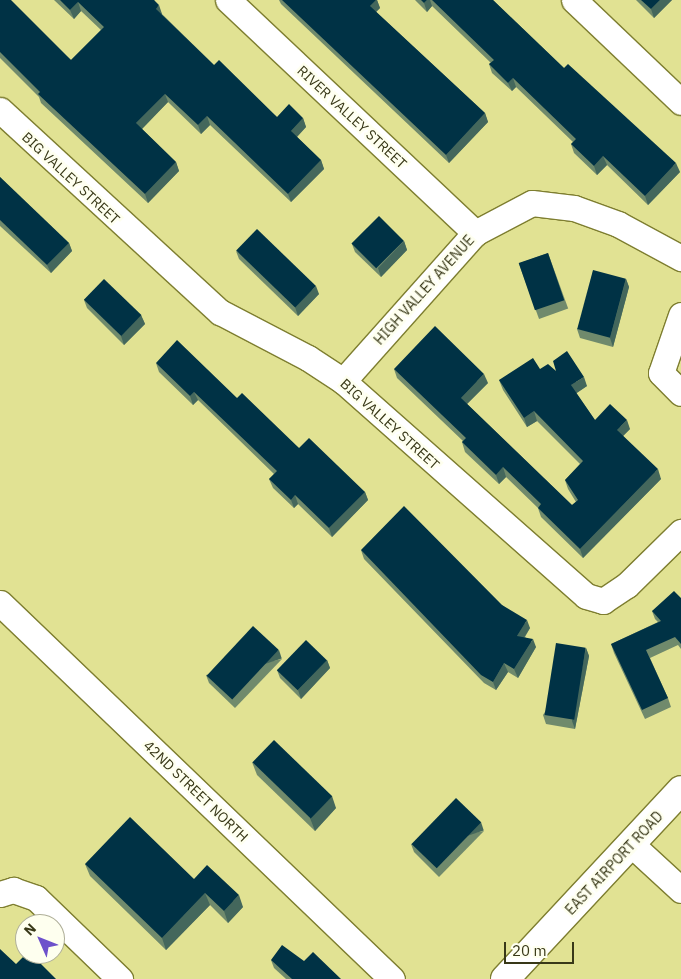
<!DOCTYPE html>
<style>
body{margin:0}
#map{position:relative;width:681px;height:979px;overflow:hidden;background:#e1e293;font-family:"IBM Plex Sans",sans-serif}
div>[style]{position:absolute}
.roads{filter:drop-shadow(1px 0 #7e7e30) drop-shadow(-1px 0 #7e7e30) drop-shadow(0 1px #7e7e30) drop-shadow(0 -1px #7e7e30)}
.street>*{height:25px;margin:-12.5px;padding:0 12.5px;transform-origin:12.5px;border-radius:12.5px;background:#fff}
.secondary>*{height:28px;margin:-14px;padding:0 14px;transform-origin:14px;border-radius:14px;background:#fff}
.wall>*{inset:0;background:#708a6c;transform-origin:0 0}
.shaded-wall>*{inset:0;background:#44675c;transform-origin:0 0}
.building>*{inset:0;background:#003245;transform-origin:0 0}
span{translate:-50% -50%;white-space:nowrap;text-align:center;line-height:1.15;-webkit-text-stroke:5px #feffef;paint-order:stroke}
.street-label{font-size:14px;color:#383818}
.north{position:absolute;left:15px;top:914px;width:50px;height:50px;box-sizing:border-box;background:#feffef;border:1px solid #afaf99;border-radius:50%;rotate:314deg;font-size:14px;font-weight:700;line-height:20px;text-align:center;color:#383818}
.north::after{content:'';display:block;margin:auto;width:18px;height:22px;background:#6d51cb;clip-path:polygon(50% 0,100% 100%,50% 72%,0 100%)}
.scale{position:absolute;left:504px;top:942px;width:70px;height:22px;box-sizing:border-box;border:2px solid #383818;border-top:0;padding-left:6px;font-size:15px;line-height:18px;white-space:nowrap;color:#383818;-webkit-text-stroke:4px #feffef;paint-order:stroke}
</style>
<div id="map">
<div class="roads">
<div class="street">
<div style="left:228px;top:0;width:340px;rotate:43.3deg"></div>
<div style="left:574px;top:0;width:148px;rotate:43.6deg"></div>
<div style="left:0;top:110px;width:299px;rotate:42.6deg"></div>
<div style="left:220px;top:312px;width:99px;rotate:27.6deg"></div>
<div style="left:308px;top:358px;width:42px;rotate:33.3deg"></div>
<div style="left:343px;top:381px;width:324px;rotate:41.5deg"></div>
<div style="left:586px;top:596px;width:18px;rotate:16deg"></div>
<div style="left:603px;top:601px;width:29px;rotate:-34deg"></div>
<div style="left:627px;top:585px;width:76px;rotate:-44.5deg"></div>
<div style="left:681px;top:315px;width:61px;rotate:109deg"></div>
<div style="left:661px;top:373px;width:28px;rotate:45deg"></div>
<div style="left:343px;top:381px;width:198px;rotate:-48.3deg"></div>
<div style="left:475px;top:233px;width:64px;rotate:-27.8deg"></div>
<div style="left:532px;top:203px;width:42px;rotate:6.8deg"></div>
<div style="left:574px;top:208px;width:47px;rotate:20deg"></div>
<div style="left:618px;top:224px;width:72px;rotate:28.4deg"></div>
<div style="left:0;top:603px;width:543px;rotate:43.81deg"></div>
<div style="left:631px;top:844px;width:68px;rotate:42.6deg"></div>
<div style="left:0;top:894px;width:14px;rotate:-17deg"></div>
<div style="left:13px;top:890px;width:24px;rotate:19deg"></div>
<div style="left:36px;top:898px;width:117px;rotate:44deg"></div>
</div>
<div class="secondary">
<div style="left:505px;top:979px;width:258px;rotate:-47deg"></div>
</div>
</div>
<div class="wall">
<div style="clip-path:polygon(0 0,71px 60px,101px 30px,81px 11px,74px 19px,54px 0,154px 0,162px 14px,214px 65px,277px 117px,303px 118px,306px 127px,297px 137px,321px 160px,324px 169px,291px 202px,210px 125px,201px 134px,168px 102px,142px 129px,176px 162px,179px 171px,148px 203px,41px 103px,39px 97px,0 58px)"></div>
<div style="clip-path:polygon(279px 0,377px 0,380px 8px,376px 12px,485px 113px,488px 122px,449px 163px,281px 4px)"></div>
<div style="clip-path:polygon(415px 0,493px 0,564px 68px,680px 172px,648px 205px,607px 165px,597px 175px,574px 153px,571px 144px,573px 142px,516px 87px,512px 91px,492px 73px,489px 64px,491px 63px,432px 6px,427px 12px)"></div>
<div style="clip-path:polygon(636px 0,672px 0,654px 18px)"></div>
<div style="clip-path:polygon(0 177px,69px 243px,72px 251px,51px 273px,0 226px)"></div>
<div style="clip-path:polygon(404px 241px,407px 250px,381px 277px,355px 252px,352px 244px)"></div>
<div style="clip-path:polygon(236px 251px,319px 294px,298px 316px,239px 259px)"></div>
<div style="left:548px;top:253px;width:59px;height:31px;rotate:70deg"></div>
<div style="clip-path:polygon(626px 279px,629px 287px,613px 347px,580px 338px,577px 329px)"></div>
<div style="clip-path:polygon(84px 300px,141px 315px,145px 324px,124px 345px,87px 308px)"></div>
<div style="clip-path:polygon(156px 363px,237px 398px,299px 448px,365px 492px,368px 500px,332px 537px,298px 504px,294px 508px,273px 488px,269px 479px,274px 474px,198px 400px,193px 405px,159px 372px)"></div>
<div style="clip-path:polygon(394px 369px,488px 383px,467px 404px,572px 505px,576px 502px,568px 489px,565px 480px,580px 464px,537px 421px,527px 427px,503px 390px,499px 380px,540px 369px,587px 386px,576px 393px,595px 420px,630px 429px,623px 436px,661px 479px,583px 558px,541px 517px,538px 508px,506px 477px,499px 484px,465px 452px,462px 442px,463px 441px,397px 378px)"></div>
<div style="clip-path:polygon(361px 550px,502px 605px,530px 628px,525px 637px,536px 647px,518px 678px,508px 672px,496px 690px,484px 683px,364px 559px)"></div>
<div style="clip-path:polygon(681px 598px,681px 649px,678px 645px,650px 658px,668px 698px,671px 707px,645px 719px,614px 653px,611px 644px,658px 622px,655px 619px,652px 611px)"></div>
<div style="clip-path:polygon(586px 648px,589px 656px,575px 729px,546px 724px,543px 715px)"></div>
<div style="clip-path:polygon(282px 659px,235px 708px,209px 683px,206px 675px)"></div>
<div style="clip-path:polygon(327px 660px,330px 668px,301px 699px,280px 678px,277px 670px)"></div>
<div style="clip-path:polygon(252px 762px,336px 808px,315px 831px,257px 775px)"></div>
<div style="clip-path:polygon(484px 831px,439px 877px,414px 852px,411px 844px)"></div>
<div style="clip-path:polygon(85px 864px,194px 879px,243px 907px,228px 923px,210px 905px,166px 950px,90px 876px)"></div>
<div style="clip-path:polygon(271px 960px,341px 979px,286px 979px,274px 968px)"></div>
</div>
<div class="shaded-wall">
<div style="clip-path:polygon(376px 0,377px 0,380px 8px,373px 15px,370px 6px)"></div>
<div style="clip-path:polygon(427px 0,430px 0,432px 6px,427px 12px,424px 3px)"></div>
<div style="clip-path:polygon(660px 0,672px 0,654px 18px,651px 9px)"></div>
<div style="clip-path:polygon(78px 2px,81px 11px,74px 19px,70px 10px)"></div>
<div style="clip-path:polygon(159px 5px,162px 14px,159px 17px,156px 9px)"></div>
<div style="clip-path:polygon(513px 78px,516px 87px,512px 91px,508px 83px)"></div>
<div style="clip-path:polygon(165px 94px,168px 102px,139px 132px,136px 123px)"></div>
<div style="clip-path:polygon(485px 113px,488px 122px,449px 163px,446px 155px)"></div>
<div style="clip-path:polygon(207px 116px,210px 125px,201px 134px,198px 125px)"></div>
<div style="clip-path:polygon(303px 118px,306px 127px,294px 140px,291px 131px)"></div>
<div style="clip-path:polygon(603px 156px,607px 165px,597px 175px,594px 166px)"></div>
<div style="clip-path:polygon(321px 160px,324px 169px,291px 202px,288px 194px)"></div>
<div style="clip-path:polygon(176px 162px,179px 171px,148px 203px,145px 194px)"></div>
<div style="clip-path:polygon(676px 163px,680px 172px,648px 205px,645px 196px)"></div>
<div style="clip-path:polygon(404px 241px,407px 250px,381px 277px,378px 268px)"></div>
<div style="clip-path:polygon(69px 243px,72px 251px,51px 273px,47px 265px)"></div>
<div style="clip-path:polygon(626px 279px,629px 287px,613px 347px,610px 338px)"></div>
<div style="clip-path:polygon(316px 286px,319px 294px,298px 316px,295px 307px)"></div>
<div style="clip-path:polygon(141px 315px,145px 324px,124px 345px,121px 336px)"></div>
<div style="clip-path:polygon(484px 374px,488px 383px,464px 407px,461px 398px)"></div>
<div style="clip-path:polygon(584px 377px,587px 386px,574px 395px,571px 385px)"></div>
<div style="clip-path:polygon(194px 392px,198px 400px,193px 405px,190px 396px)"></div>
<div style="clip-path:polygon(534px 411px,537px 421px,527px 427px,524px 418px)"></div>
<div style="clip-path:polygon(627px 420px,630px 429px,620px 439px,617px 430px)"></div>
<div style="clip-path:polygon(503px 467px,506px 477px,499px 484px,496px 475px)"></div>
<div style="clip-path:polygon(658px 469px,661px 479px,583px 558px,580px 549px)"></div>
<div style="clip-path:polygon(365px 492px,368px 500px,332px 537px,329px 528px)"></div>
<div style="clip-path:polygon(295px 495px,298px 504px,294px 508px,291px 500px)"></div>
<div style="clip-path:polygon(527px 620px,530px 628px,520px 644px,517px 636px)"></div>
<div style="clip-path:polygon(533px 639px,536px 647px,518px 678px,514px 669px)"></div>
<div style="clip-path:polygon(586px 648px,589px 656px,575px 729px,572px 721px)"></div>
<div style="left:279px;top:650px;width:9px;height:68px;rotate:72deg"></div>
<div style="clip-path:polygon(327px 660px,330px 668px,301px 699px,298px 690px)"></div>
<div style="clip-path:polygon(504px 663px,508px 672px,496px 690px,493px 682px)"></div>
<div style="clip-path:polygon(332px 796px,336px 808px,315px 831px,310px 818px)"></div>
<div style="left:481px;top:822px;width:9px;height:64px;rotate:72deg"></div>
<div style="clip-path:polygon(205px 893px,210px 905px,166px 950px,162px 938px)"></div>
<div style="clip-path:polygon(239px 895px,243px 907px,228px 923px,224px 911px)"></div>
</div>
<div class="building">
<div style="clip-path:polygon(0 0,11px 0,71px 60px,104px 27px,78px 2px,70px 10px,60px 0,154px 0,159px 5px,156px 9px,214px 65px,219px 60px,277px 117px,289px 104px,303px 118px,291px 131px,321px 160px,288px 194px,207px 116px,198px 125px,165px 94px,136px 123px,176px 162px,145px 194px,38px 94px,40px 92px,0 52px)"></div>
<div style="clip-path:polygon(282px 0,376px 0,370px 6px,485px 113px,446px 155px)"></div>
<div style="clip-path:polygon(421px 0,427px 0,424px 3px)"></div>
<div style="clip-path:polygon(432px 0,493px 0,564px 68px,568px 64px,676px 163px,645px 196px,603px 156px,594px 166px,571px 144px,576px 139px,513px 78px,508px 83px,489px 64px,494px 60px)"></div>
<div style="clip-path:polygon(641px 0,660px 0,651px 9px)"></div>
<div style="clip-path:polygon(0 177px,69px 243px,47px 265px,0 220px)"></div>
<div style="left:379px;top:216px;width:35px;height:39px;rotate:45deg"></div>
<div style="left:257px;top:229px;width:82px;height:30px;rotate:44deg"></div>
<div style="left:548px;top:253px;width:50px;height:31px;rotate:71deg"></div>
<div style="left:593px;top:270px;width:34px;height:61px;rotate:15deg"></div>
<div style="left:104px;top:279px;width:52px;height:29px;rotate:44deg"></div>
<div style="clip-path:polygon(435px 326px,484px 374px,461px 398px,572px 505px,578px 500px,565px 480px,583px 461px,534px 411px,524px 418px,499px 380px,533px 358px,540px 369px,548px 364px,556px 371px,553px 361px,567px 351px,584px 377px,571px 385px,595px 420px,610px 404px,627px 420px,617px 430px,658px 469px,580px 549px,538px 508px,541px 504px,503px 467px,496px 475px,462px 442px,466px 438px,394px 369px)"></div>
<div style="clip-path:polygon(177px 340px,237px 398px,242px 393px,299px 448px,309px 438px,365px 492px,329px 528px,295px 495px,291px 500px,269px 479px,277px 471px,194px 392px,190px 396px,156px 363px)"></div>
<div style="clip-path:polygon(404px 506px,502px 605px,527px 620px,517px 636px,533px 639px,514px 669px,504px 663px,493px 682px,481px 675px,361px 550px)"></div>
<div style="clip-path:polygon(674px 591px,681px 598px,681px 644px,675px 637px,646px 650px,668px 698px,642px 710px,611px 644px,661px 621px,652px 611px)"></div>
<div style="left:253px;top:626px;width:35px;height:68px;rotate:43deg"></div>
<div style="left:306px;top:640px;width:29px;height:42px;rotate:44deg"></div>
<div style="left:556px;top:643px;width:30px;height:73px;rotate:9deg"></div>
<div style="left:274px;top:740px;width:81px;height:31px;rotate:44deg"></div>
<div style="left:456px;top:798px;width:35px;height:64px;rotate:44deg"></div>
<div style="clip-path:polygon(130px 817px,194px 879px,207px 865px,239px 895px,224px 911px,205px 893px,162px 938px,85px 864px)"></div>
<div style="clip-path:polygon(282px 945px,304px 961px,313px 952px,341px 979px,292px 979px,271px 960px)"></div>
<div style="clip-path:polygon(0 949px,16px 964px,26px 954px,31px 954px,56px 979px,0 979px)"></div>
</div>
<div class="street-label">
<span style="left:352px;top:117px;rotate:43deg">RIVER VALLEY STREET</span>
<span style="left:71px;top:178px;rotate:43deg">BIG VALLEY STREET</span>
<span style="left:424px;top:290px;rotate:-48deg">HIGH VALLEY AVENUE</span>
<span style="left:390px;top:424px;rotate:42deg">BIG VALLEY STREET</span>
<span style="left:196px;top:791px;rotate:44deg">42ND STREET NORTH</span>
<span style="left:614px;top:863px;rotate:-47deg">EAST AIRPORT ROAD</span>
</div>
<div class="north">N</div>
<div class="scale">20 m</div>
</div>
